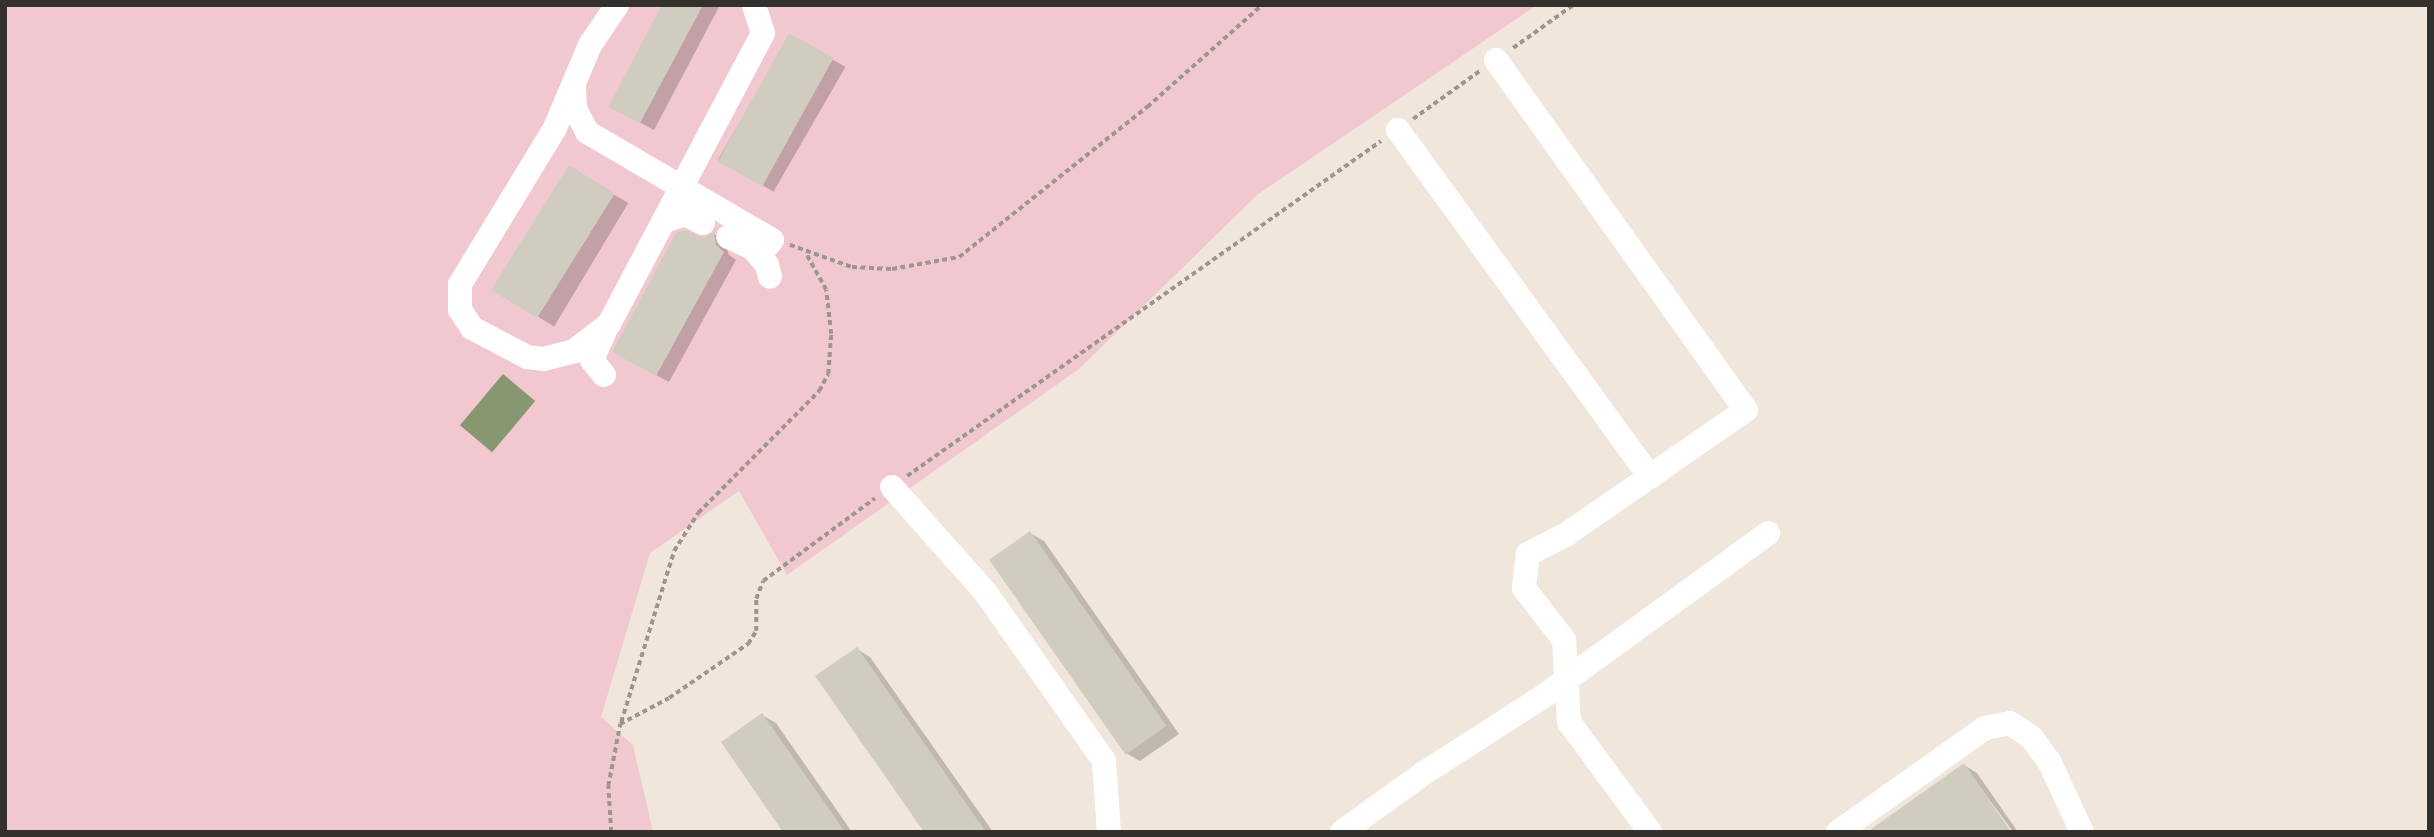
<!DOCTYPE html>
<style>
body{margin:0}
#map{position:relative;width:2434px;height:837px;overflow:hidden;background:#f1e6dc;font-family:Lora,serif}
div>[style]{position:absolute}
.green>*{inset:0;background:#f2c8d0}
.water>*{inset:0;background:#87976f;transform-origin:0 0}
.shadow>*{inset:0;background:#0003;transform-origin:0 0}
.building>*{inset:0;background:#d0cdc0;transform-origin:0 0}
.path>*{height:3.5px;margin-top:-1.75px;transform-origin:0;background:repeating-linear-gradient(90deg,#9d958e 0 5px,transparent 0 8.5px)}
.minor>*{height:24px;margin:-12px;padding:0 12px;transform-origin:12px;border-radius:12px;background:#fff}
span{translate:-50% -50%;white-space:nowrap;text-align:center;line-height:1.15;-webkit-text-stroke:6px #f1e6dc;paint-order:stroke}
.frame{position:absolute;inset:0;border:7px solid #34302c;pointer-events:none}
</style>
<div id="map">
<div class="green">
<div style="clip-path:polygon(5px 5px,1537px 5px,1257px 195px,1079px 369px,787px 575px,739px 491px,650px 553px,601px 717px,633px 745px,653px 832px,5px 832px)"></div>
</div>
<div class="water">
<div style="left:503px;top:374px;width:42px;height:67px;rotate:40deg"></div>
</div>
<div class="shadow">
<div style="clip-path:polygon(664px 5px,720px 5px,654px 130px,624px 114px)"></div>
<div style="left:790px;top:35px;width:64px;height:144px;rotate:30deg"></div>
<div style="left:570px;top:168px;width:68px;height:144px;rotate:31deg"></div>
<div style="clip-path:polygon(714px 234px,727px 242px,728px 254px,736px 260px,669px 382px,614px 352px,703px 240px)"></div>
<div style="clip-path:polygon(1030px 533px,1044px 541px,1179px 734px,1140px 761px,1126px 753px)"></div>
<div style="clip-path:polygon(857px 649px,870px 657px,993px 832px,927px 832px)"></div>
<div style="clip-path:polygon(762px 715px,776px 723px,852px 832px,785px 832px)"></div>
<div style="clip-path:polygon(1964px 765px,1977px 773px,2018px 832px,2013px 832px)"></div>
</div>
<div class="building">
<div style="clip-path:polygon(662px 5px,703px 5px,640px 123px,608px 107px)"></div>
<div style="left:789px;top:33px;width:51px;height:147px;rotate:29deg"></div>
<div style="left:569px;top:165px;width:54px;height:147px;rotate:32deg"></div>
<div style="clip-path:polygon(684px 230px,703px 238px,714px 232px,716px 245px,724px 252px,656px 376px,612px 352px,676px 233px)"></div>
<div style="left:1030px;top:531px;width:238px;height:50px;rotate:55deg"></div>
<div style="clip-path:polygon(857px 647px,986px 832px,924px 832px,815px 676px)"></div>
<div style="clip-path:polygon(762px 713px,845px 832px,783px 832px,721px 742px)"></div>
<div style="clip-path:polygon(1964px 763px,2011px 832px,1867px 832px)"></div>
</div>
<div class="path">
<div style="left:1513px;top:48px;width:74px;rotate:-35.6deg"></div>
<div style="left:1413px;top:119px;width:84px;rotate:-35.8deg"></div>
<div style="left:790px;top:245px;width:66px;rotate:19.5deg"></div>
<div style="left:852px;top:267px;width:40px;rotate:2.9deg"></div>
<div style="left:892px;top:269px;width:68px;rotate:-10.2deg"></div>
<div style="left:959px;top:257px;width:241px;rotate:-38.6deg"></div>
<div style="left:1147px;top:107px;width:154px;rotate:-41.6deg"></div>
<div style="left:907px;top:476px;width:580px;rotate:-35.25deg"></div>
<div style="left:621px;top:722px;width:179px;rotate:-72.8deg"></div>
<div style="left:674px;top:551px;width:45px;rotate:-57.7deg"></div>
<div style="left:698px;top:513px;width:172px;rotate:-45.2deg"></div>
<div style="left:819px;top:391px;width:19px;rotate:-62deg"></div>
<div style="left:828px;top:374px;width:40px;rotate:-85.7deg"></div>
<div style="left:831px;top:334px;width:44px;rotate:-96.5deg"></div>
<div style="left:826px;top:290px;width:41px;rotate:-119.1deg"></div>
<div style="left:611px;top:832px;width:46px;rotate:-93.7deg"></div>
<div style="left:608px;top:786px;width:63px;rotate:-79deg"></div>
<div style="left:620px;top:724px;width:55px;rotate:-28deg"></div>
<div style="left:669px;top:698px;width:96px;rotate:-34.4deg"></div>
<div style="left:748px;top:644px;width:15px;rotate:-58deg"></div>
<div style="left:756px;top:631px;width:32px;rotate:-90deg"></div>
<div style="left:756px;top:599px;width:19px;rotate:-69deg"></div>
<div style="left:763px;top:581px;width:139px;rotate:-36.5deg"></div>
</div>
<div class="minor">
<div style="left:617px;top:5px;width:48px;rotate:124deg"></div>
<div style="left:590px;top:45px;width:90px;rotate:112.9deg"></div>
<div style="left:555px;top:128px;width:183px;rotate:121.3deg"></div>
<div style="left:460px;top:284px;width:26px;rotate:90deg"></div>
<div style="left:460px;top:310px;width:22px;rotate:56deg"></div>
<div style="left:472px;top:328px;width:62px;rotate:27.8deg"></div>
<div style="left:527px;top:357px;width:16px;rotate:7deg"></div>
<div style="left:543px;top:359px;width:32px;rotate:-14deg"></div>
<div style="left:574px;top:351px;width:44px;rotate:-37.6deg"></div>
<div style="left:609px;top:324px;width:329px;rotate:-62.1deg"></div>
<div style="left:763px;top:33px;width:29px;rotate:-108deg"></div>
<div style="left:1496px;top:60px;width:430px;rotate:54.5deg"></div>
<div style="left:1746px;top:410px;width:218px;rotate:145.3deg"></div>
<div style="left:1567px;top:534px;width:44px;rotate:152.9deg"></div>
<div style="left:1528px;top:554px;width:34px;rotate:97deg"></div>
<div style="left:1524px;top:588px;width:66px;rotate:52.4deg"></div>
<div style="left:1564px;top:640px;width:82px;rotate:86.5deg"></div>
<div style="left:1569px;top:722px;width:137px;rotate:53.6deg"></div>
<div style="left:574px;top:88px;width:21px;rotate:87deg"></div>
<div style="left:575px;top:109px;width:26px;rotate:62deg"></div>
<div style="left:587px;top:132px;width:214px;rotate:30.3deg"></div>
<div style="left:772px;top:240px;width:16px;rotate:130deg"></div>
<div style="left:762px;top:252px;width:37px;rotate:-156deg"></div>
<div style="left:1398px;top:130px;width:429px;rotate:54deg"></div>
<div style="left:664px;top:221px;width:22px;rotate:-18deg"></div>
<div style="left:685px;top:214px;width:20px;rotate:27deg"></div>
<div style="left:755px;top:251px;width:18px;rotate:49deg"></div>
<div style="left:767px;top:265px;width:12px;rotate:76deg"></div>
<div style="left:604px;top:375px;width:19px;rotate:-129deg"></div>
<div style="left:592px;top:360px;width:32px;rotate:-66deg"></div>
<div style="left:892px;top:487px;width:142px;rotate:48.4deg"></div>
<div style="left:986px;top:593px;width:205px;rotate:54.9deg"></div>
<div style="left:1104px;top:761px;width:71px;rotate:86deg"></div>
<div style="left:1342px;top:832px;width:101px;rotate:-35.7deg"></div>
<div style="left:1424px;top:773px;width:143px;rotate:-32.7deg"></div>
<div style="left:1544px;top:696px;width:277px;rotate:-36deg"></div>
<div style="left:1838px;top:832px;width:180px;rotate:-35.3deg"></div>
<div style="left:1985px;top:728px;width:25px;rotate:-11deg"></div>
<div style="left:2010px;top:723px;width:27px;rotate:34deg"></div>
<div style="left:2032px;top:738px;width:29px;rotate:54deg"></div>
<div style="left:2049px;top:761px;width:78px;rotate:65.1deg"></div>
</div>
<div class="frame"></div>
</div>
